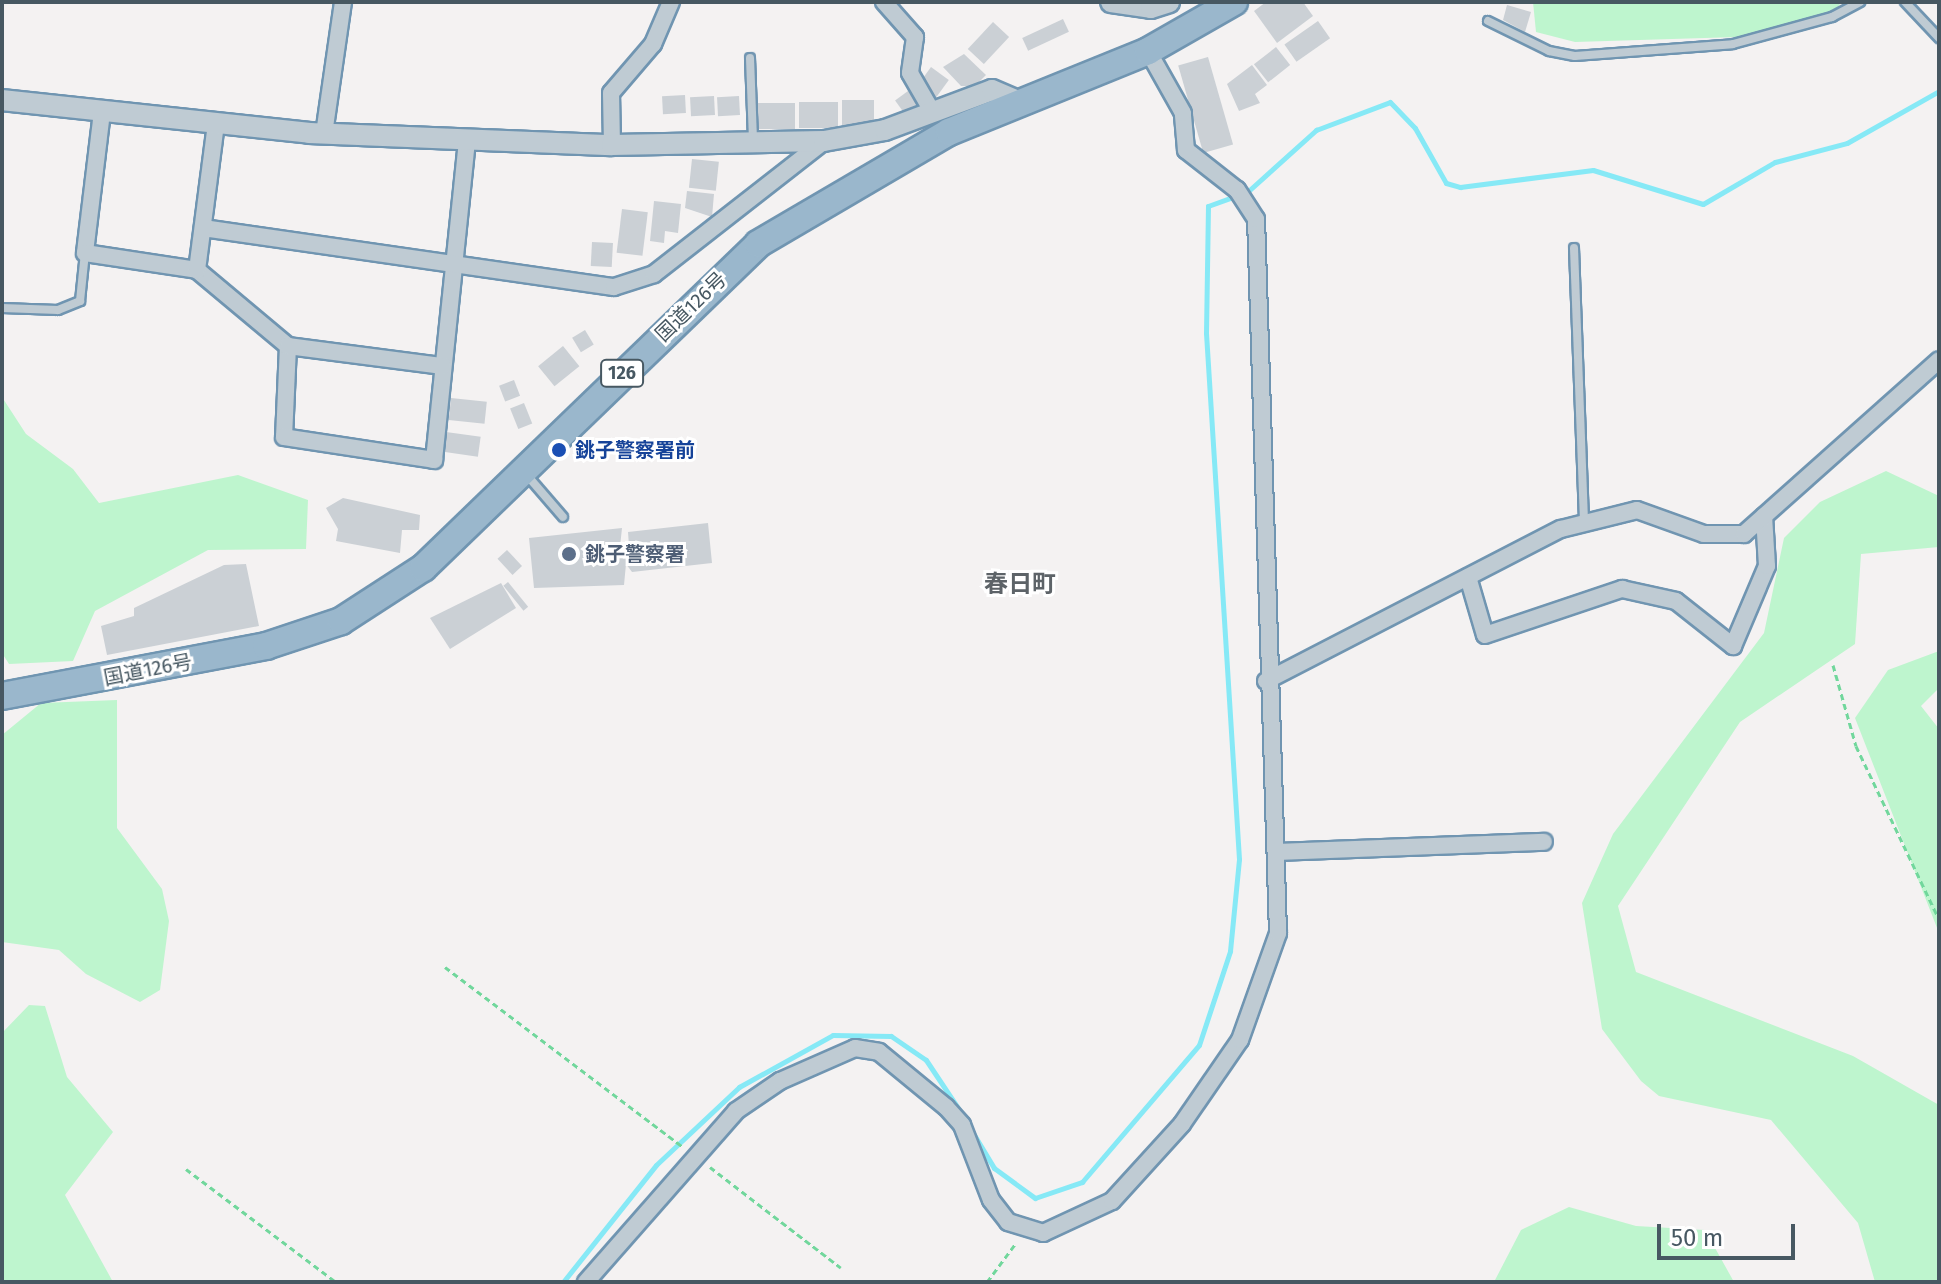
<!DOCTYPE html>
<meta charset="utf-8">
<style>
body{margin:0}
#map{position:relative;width:1941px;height:1284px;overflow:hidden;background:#f4f2f2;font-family:"Fira Sans","Noto Sans JP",sans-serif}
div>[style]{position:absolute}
.green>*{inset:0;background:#bef5ce}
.stream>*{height:5px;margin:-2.5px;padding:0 2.5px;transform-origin:2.5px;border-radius:2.5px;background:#86e9f6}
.building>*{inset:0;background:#cbd0d5;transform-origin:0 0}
.path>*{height:3px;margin-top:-1.5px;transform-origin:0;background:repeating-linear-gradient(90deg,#71d79c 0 6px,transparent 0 10px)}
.roads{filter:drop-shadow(2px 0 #7095b1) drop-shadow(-2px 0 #7095b1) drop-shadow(0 2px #7095b1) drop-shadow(0 -2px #7095b1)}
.service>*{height:8px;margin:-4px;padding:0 4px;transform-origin:4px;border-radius:4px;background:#bfcbd3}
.minor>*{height:16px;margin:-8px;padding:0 8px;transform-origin:8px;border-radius:8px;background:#bfcbd3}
.tertiary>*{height:20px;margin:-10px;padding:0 10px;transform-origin:10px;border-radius:10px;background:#bfcbd3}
.trunk>*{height:26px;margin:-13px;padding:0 13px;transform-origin:13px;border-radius:13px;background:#9ab7cc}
.dots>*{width:22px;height:22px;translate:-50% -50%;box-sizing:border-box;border:4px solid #fff;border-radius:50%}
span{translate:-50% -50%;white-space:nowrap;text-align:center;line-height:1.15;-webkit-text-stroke:6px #fff;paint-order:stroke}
.shield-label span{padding:2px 6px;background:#fff;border:2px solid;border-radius:6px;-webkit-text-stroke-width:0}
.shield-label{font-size:18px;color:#475862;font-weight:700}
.street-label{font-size:20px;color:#475862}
.transit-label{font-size:20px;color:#164399;font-weight:700}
.left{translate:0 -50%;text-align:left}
.service-label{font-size:20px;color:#4e5e75;font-weight:700}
.quarter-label{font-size:24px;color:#5d6368;font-weight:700}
.frame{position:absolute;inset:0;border:4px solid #475862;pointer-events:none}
.scale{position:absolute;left:1657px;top:1224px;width:138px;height:36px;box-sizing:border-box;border:4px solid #475862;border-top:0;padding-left:10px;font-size:24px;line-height:28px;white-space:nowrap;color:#475862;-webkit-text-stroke:6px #fff;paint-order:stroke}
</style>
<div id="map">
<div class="green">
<div style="clip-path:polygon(1533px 2px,1841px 2px,1832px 17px,1737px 37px,1575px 42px,1536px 32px)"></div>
<div style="clip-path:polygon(2px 397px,26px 434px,73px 469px,99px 503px,238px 475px,308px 500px,306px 549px,208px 550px,95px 611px,73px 661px,9px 664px,2px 653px)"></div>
<div style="clip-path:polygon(1886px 471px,1939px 496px,1939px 547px,1861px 554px,1855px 644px,1740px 722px,1618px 906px,1636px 972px,1853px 1056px,1939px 1105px,1939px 1282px,1875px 1282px,1858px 1223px,1771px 1120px,1659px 1096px,1641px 1081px,1602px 1029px,1582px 903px,1613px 834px,1764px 633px,1784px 538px,1820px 502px)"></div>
<div style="clip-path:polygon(1939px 651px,1939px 688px,1921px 706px,1939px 729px,1939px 933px,1855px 718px,1888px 670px)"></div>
<div style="clip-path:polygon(117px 700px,117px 828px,162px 889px,169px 921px,160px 990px,140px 1002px,86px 974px,59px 950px,2px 942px,2px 735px,41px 703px)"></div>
<div style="clip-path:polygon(29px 1005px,45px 1006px,67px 1077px,113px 1132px,65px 1195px,113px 1282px,2px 1282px,2px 1033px)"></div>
<div style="clip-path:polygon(1569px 1207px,1636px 1226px,1705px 1230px,1734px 1282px,1494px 1282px,1521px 1230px)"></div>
</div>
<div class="stream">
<div style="left:1245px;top:194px;width:96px;rotate:-42deg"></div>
<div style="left:1316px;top:130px;width:79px;rotate:-20.7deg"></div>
<div style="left:1390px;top:102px;width:36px;rotate:46deg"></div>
<div style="left:1415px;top:128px;width:63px;rotate:60.6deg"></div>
<div style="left:1446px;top:183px;width:15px;rotate:16deg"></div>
<div style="left:1460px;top:187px;width:134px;rotate:-7.3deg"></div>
<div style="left:1593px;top:170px;width:115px;rotate:17.2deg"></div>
<div style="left:1703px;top:204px;width:83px;rotate:-30.3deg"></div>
<div style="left:1775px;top:162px;width:74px;rotate:-14.8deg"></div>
<div style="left:1847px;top:143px;width:106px;rotate:-29.5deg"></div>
<div style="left:973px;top:1133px;width:41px;rotate:59deg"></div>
<div style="left:994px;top:1168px;width:51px;rotate:36.2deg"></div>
<div style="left:1035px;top:1198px;width:50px;rotate:-18.8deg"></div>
<div style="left:1082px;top:1182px;width:180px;rotate:-49.5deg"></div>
<div style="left:1199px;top:1045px;width:99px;rotate:-71.7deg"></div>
<div style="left:1230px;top:951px;width:92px;rotate:-84.4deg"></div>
<div style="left:1239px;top:859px;width:527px;rotate:-93.59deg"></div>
<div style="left:1206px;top:333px;width:127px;rotate:-89.1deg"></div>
<div style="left:1208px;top:206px;width:29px;rotate:-20deg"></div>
<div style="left:563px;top:1282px;width:149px;rotate:-51.5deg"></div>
<div style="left:656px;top:1165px;width:114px;rotate:-43.2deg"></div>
<div style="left:739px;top:1087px;width:107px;rotate:-29deg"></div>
<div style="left:833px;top:1035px;width:58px;rotate:1deg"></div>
<div style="left:891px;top:1036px;width:42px;rotate:34.4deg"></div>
<div style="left:926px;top:1060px;width:65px;rotate:56.3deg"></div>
</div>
<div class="building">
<div style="clip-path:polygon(1266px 2px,1303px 2px,1313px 16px,1277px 43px,1254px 11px)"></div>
<div style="clip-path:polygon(1507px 5px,1531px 12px,1525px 32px,1503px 20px)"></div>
<div style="left:1063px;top:19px;width:14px;height:45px;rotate:65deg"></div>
<div style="left:1318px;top:21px;width:21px;height:41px;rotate:55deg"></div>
<div style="left:993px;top:22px;width:22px;height:37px;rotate:43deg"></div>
<div style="left:1276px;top:47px;width:23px;height:28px;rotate:52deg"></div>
<div style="clip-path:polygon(964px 54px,986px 75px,975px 86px,961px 86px,943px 67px)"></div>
<div style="left:1208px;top:57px;width:91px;height:31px;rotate:74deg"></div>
<div style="clip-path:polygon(1252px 65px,1267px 85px,1255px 94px,1260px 103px,1239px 111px,1227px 84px)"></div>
<div style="left:931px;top:67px;width:22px;height:21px;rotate:36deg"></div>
<div style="left:908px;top:91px;width:17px;height:16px;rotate:54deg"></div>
<div style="left:685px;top:95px;width:18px;height:23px;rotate:87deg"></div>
<div style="left:714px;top:96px;width:19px;height:24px;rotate:87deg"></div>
<div style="left:739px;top:96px;width:19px;height:22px;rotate:87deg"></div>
<div style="left:842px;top:100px;width:32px;height:25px"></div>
<div style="left:799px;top:102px;width:39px;height:26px"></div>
<div style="left:758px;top:103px;width:37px;height:26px"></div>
<div style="left:692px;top:159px;width:27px;height:29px;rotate:6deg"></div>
<div style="clip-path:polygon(687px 191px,714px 194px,712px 217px,685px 208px)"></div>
<div style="clip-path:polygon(654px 201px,681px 204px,678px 233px,665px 231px,664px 243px,650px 241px)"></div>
<div style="left:622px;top:209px;width:26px;height:44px;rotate:7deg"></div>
<div style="left:592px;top:242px;width:21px;height:24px;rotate:3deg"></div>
<div style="left:585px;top:330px;width:17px;height:15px;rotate:59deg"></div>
<div style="left:563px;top:346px;width:26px;height:32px;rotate:51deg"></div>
<div style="left:514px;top:380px;width:17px;height:16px;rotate:69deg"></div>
<div style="left:451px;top:398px;width:36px;height:22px;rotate:6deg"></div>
<div style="left:524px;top:403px;width:22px;height:15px;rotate:68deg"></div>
<div style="left:446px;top:432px;width:35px;height:20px;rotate:8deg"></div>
<div style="clip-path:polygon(343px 498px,420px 515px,419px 530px,402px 530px,400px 553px,336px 541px,338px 529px,326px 508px)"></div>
<div style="clip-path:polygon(708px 523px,712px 563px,632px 572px,626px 564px,624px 585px,534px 588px,529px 538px,622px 528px,620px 547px,629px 546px,628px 532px)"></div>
<div style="left:507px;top:550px;width:22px;height:13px;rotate:47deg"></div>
<div style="clip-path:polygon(246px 564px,259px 626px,107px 655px,101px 626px,134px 616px,134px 608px,224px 565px)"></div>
<div style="left:508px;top:582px;width:32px;height:6px;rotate:51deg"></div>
<div style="clip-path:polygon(501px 583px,516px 608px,450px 649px,430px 618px)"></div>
</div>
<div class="path">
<div style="left:1833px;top:665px;width:84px;rotate:74.1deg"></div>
<div style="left:1856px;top:746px;width:192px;rotate:64.4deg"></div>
<div style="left:445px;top:967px;width:297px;rotate:37.1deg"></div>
<div style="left:710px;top:1167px;width:165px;rotate:37.6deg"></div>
<div style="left:186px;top:1169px;width:188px;rotate:37deg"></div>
<div style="left:987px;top:1282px;width:49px;rotate:-53.4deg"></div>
</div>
<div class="roads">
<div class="service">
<div style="left:1905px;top:2px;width:50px;rotate:46.6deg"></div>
<div style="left:1488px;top:21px;width:68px;rotate:26.2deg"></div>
<div style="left:1549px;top:51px;width:26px;rotate:11deg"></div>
<div style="left:1575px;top:56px;width:158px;rotate:-4.3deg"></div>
<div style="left:1733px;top:44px;width:103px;rotate:-15.3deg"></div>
<div style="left:1832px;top:17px;width:32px;rotate:-28deg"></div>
<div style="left:750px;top:58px;width:83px;rotate:87.9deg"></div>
<div style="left:1574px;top:248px;width:275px;rotate:87.9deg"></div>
<div style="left:2px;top:308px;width:56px;rotate:2deg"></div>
<div style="left:58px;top:310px;width:24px;rotate:-22deg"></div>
<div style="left:80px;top:301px;width:48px;rotate:-84.1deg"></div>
<div style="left:525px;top:473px;width:58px;rotate:49.2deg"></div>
</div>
<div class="minor">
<div style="left:884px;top:2px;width:47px;rotate:48.5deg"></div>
<div style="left:915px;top:37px;width:36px;rotate:98deg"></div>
<div style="left:910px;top:73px;width:46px;rotate:60.1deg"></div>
<div style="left:102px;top:112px;width:142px;rotate:96.9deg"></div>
<div style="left:85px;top:253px;width:113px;rotate:8.6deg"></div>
<div style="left:197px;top:270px;width:119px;rotate:39.9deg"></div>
<div style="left:288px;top:346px;width:91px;rotate:92.5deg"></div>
<div style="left:284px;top:437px;width:152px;rotate:8.7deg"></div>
<div style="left:434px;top:460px;width:321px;rotate:-84.1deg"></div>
<div style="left:324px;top:134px;width:133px;rotate:-81.8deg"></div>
<div style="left:612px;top:145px;width:52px;rotate:-91.1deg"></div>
<div style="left:611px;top:93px;width:65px;rotate:-49.4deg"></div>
<div style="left:653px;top:44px;width:46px;rotate:-66.8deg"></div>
<div style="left:203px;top:228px;width:415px;rotate:8.2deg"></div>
<div style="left:614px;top:287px;width:42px;rotate:-18deg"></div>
<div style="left:654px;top:274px;width:216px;rotate:-38deg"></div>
<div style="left:197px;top:270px;width:147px;rotate:-82.6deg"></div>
<div style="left:288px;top:346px;width:156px;rotate:7.4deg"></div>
<div style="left:1468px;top:577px;width:60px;rotate:73.7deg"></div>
<div style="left:1485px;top:635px;width:145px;rotate:-18.6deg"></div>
<div style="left:1622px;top:589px;width:55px;rotate:12.5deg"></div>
<div style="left:1676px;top:601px;width:73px;rotate:38.3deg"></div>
<div style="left:1733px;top:646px;width:87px;rotate:-67deg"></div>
<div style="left:1767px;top:566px;width:50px;rotate:-93.4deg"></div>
<div style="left:1266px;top:681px;width:332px;rotate:-27.3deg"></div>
<div style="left:1561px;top:529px;width:78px;rotate:-14deg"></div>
<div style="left:1637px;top:510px;width:71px;rotate:19.7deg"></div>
<div style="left:1704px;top:534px;width:40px"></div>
<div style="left:1744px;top:534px;width:261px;rotate:-41.7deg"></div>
<div style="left:1278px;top:852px;width:266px;rotate:-2.2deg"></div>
<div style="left:586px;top:1282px;width:227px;rotate:-48.7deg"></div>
<div style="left:736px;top:1111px;width:53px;rotate:-34.3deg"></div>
<div style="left:780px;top:1081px;width:82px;rotate:-23.7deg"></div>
<div style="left:855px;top:1048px;width:24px;rotate:9deg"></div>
<div style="left:879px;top:1052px;width:87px;rotate:39.4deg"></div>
<div style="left:946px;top:1107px;width:24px;rotate:48deg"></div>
<div style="left:962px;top:1125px;width:80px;rotate:68.9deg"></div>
<div style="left:991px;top:1200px;width:28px;rotate:52deg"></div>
<div style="left:1008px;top:1222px;width:37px;rotate:17deg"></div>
<div style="left:1043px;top:1233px;width:76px;rotate:-24.9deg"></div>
<div style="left:1112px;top:1201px;width:104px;rotate:-47.7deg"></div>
<div style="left:1182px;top:1124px;width:102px;rotate:-55.4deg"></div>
<div style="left:1240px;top:1040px;width:114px;rotate:-70.4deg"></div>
<div style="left:1278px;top:933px;width:714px;rotate:-91.76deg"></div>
<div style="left:1256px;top:219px;width:35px;rotate:-123deg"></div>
<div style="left:1237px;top:190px;width:65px;rotate:-141.9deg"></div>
<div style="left:1186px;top:150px;width:37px;rotate:-95deg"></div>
<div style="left:1183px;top:113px;width:71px;rotate:-119.4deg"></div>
</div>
<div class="tertiary">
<div style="left:1111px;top:2px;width:40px;rotate:8.5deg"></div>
<div style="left:1151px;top:8px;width:19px;rotate:-18deg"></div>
<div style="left:2px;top:100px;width:309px;rotate:6.1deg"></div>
<div style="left:309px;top:133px;width:303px;rotate:2.3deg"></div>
<div style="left:612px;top:145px;width:212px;rotate:-1.1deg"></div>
<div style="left:824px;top:141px;width:62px;rotate:-10.2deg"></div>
<div style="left:885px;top:130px;width:114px;rotate:-20.5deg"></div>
<div style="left:992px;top:90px;width:26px;rotate:23deg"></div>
</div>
<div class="trunk">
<div style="left:2px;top:696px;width:269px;rotate:-10.7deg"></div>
<div style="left:266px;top:646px;width:79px;rotate:-18.4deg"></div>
<div style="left:341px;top:621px;width:98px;rotate:-32.9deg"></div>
<div style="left:423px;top:568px;width:466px;rotate:-44deg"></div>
<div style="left:758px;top:244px;width:221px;rotate:-30.4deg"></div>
<div style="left:949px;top:132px;width:215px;rotate:-22.1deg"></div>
<div style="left:1148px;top:51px;width:99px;rotate:-29.7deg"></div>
</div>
</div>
<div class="dots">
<div style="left:559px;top:450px;background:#1a4fb4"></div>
<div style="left:569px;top:554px;background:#5c6f8a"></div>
</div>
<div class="shield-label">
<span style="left:622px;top:373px">126</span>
</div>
<div class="street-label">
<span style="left:691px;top:307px;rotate:-44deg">国道126号</span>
<span style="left:148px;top:670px;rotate:-11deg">国道126号</span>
</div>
<div class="transit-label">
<span class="left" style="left:575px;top:450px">銚子警察署前</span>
</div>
<div class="service-label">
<span class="left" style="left:585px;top:554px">銚子警察署</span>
</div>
<div class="quarter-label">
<span style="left:1020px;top:585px">春日町</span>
</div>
<div class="frame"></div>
<div class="scale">50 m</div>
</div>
